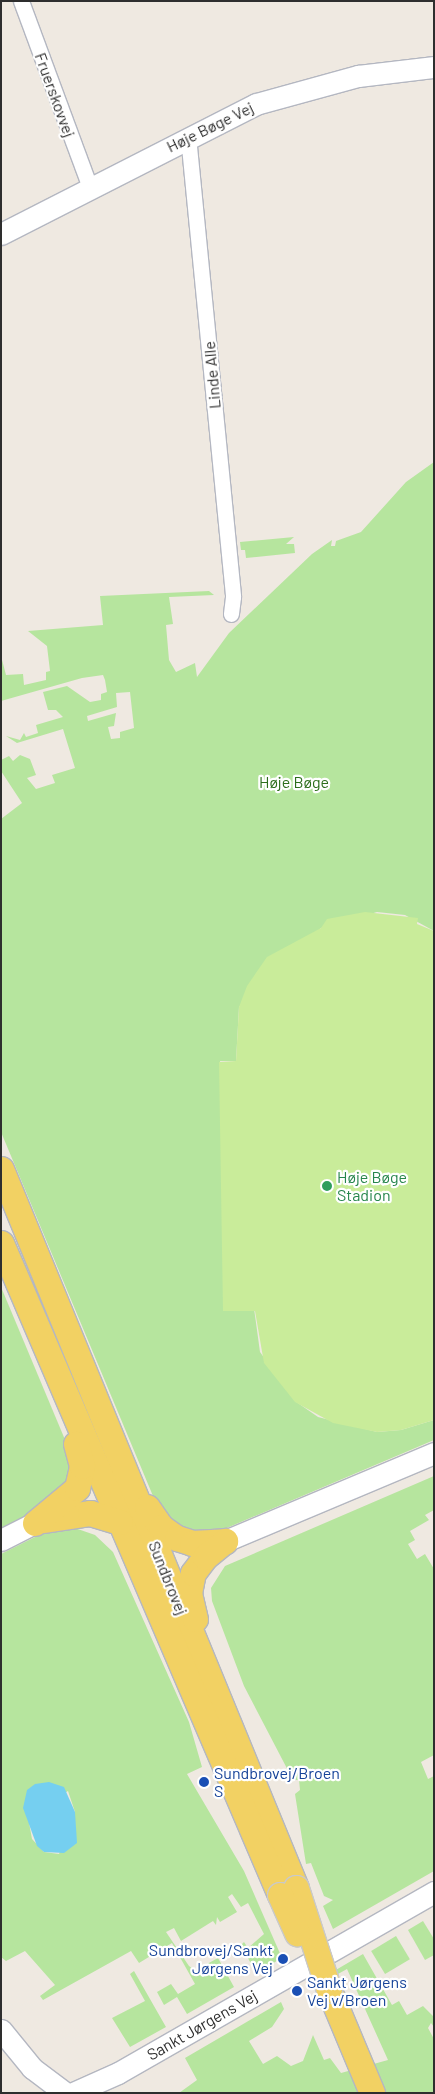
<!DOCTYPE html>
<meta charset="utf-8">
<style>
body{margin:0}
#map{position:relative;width:435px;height:2094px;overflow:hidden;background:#efe9e1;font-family:Barlow,sans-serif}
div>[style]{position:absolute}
.green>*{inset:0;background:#b6e59e;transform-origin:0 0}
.pitch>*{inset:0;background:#c9ec9a}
.water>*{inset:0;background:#75cff0}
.roads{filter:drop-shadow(1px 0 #b4b7c1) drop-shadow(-1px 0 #b4b7c1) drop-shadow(0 1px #b4b7c1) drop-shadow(0 -1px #b4b7c1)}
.street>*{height:15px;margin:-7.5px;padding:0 7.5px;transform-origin:7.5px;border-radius:7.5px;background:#fff}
.secondary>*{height:21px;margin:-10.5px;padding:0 10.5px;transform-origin:10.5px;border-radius:10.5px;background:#fff}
.primary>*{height:25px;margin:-12.5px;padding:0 12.5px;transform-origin:12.5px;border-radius:12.5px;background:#f2d163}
.bridges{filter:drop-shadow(1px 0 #c9c9c9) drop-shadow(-1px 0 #c9c9c9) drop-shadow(0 1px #c9c9c9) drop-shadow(0 -1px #c9c9c9)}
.primary-bridge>*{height:25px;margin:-12.5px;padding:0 12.5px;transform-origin:12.5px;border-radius:12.5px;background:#f2d163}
.dots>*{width:14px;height:14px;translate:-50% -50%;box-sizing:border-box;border:2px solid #fff;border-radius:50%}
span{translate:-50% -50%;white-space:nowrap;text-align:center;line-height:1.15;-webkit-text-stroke:4.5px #fff;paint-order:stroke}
.street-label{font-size:16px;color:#2e2e2e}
.park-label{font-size:16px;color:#2c6e1b}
.leisure-label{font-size:16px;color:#27864d}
.left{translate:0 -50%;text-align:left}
.transit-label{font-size:16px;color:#164399}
.right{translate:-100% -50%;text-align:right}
.frame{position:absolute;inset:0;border:2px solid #2e2e2e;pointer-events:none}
</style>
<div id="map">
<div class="green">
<div style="clip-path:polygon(evenodd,434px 462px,434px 931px,405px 915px,377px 912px,321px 928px,239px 1007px,236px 1061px,220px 1061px,260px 1352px,295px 1401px,318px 1417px,377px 1432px,401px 1430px,434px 1420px,434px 1440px,215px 1533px,182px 1532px,158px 1508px,1px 1132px,1px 819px,22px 803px,1px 771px,1px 760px,9px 756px,13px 761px,20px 755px,30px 759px,36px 775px,27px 778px,36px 789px,55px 783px,52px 775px,75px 768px,63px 729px,17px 743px,6px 736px,20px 740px,24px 733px,26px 737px,38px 733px,36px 725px,63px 717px,56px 710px,48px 710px,43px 692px,67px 686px,90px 702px,101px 700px,101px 694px,107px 692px,105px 680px,103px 675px,82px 678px,1px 701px,1px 656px,6px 675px,23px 674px,24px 685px,46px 680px,46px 672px,50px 671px,47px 646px,28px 631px,103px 625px,100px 596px,209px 591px,214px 595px,169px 597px,173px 624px,166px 625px,169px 660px,176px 672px,195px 663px,197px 677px,229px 633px,312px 554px,332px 540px,331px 546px,335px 546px,336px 541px,361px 532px,406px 482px,434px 462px,130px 692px,134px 728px,120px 732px,120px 738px,111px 739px,108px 727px,114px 726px,116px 713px,88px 721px,87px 716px,117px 707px,116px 693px,130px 692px)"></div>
<div style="clip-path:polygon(294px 537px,286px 544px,294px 544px,295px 553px,246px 558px,245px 550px,241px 550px,240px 542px)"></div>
<div style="clip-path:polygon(1px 1287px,71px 1454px,70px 1478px,33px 1513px,1px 1529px)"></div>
<div style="clip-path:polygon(434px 1476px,434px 1510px,425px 1515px,429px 1520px,410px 1531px,415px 1540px,408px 1544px,417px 1559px,425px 1554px,434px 1569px,434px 1755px,421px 1762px,428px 1779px,434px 1776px,434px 1871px,333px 1929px,323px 1906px,333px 1900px,324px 1896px,311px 1863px,306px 1864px,295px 1794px,300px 1790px,299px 1780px,293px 1780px,244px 1686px,212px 1601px,211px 1588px,225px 1566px)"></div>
<div style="clip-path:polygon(evenodd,72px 1527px,95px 1535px,113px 1552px,189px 1722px,202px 1767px,187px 1774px,244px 1871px,282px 1958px,256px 1973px,242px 1947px,236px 1950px,244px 1942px,248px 1948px,264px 1934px,248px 1903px,241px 1907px,232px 1894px,228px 1897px,237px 1912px,220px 1922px,217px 1917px,216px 1925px,213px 1921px,181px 1941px,174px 1928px,166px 1932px,189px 1966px,199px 1973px,206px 1972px,207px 1964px,218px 1958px,234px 1987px,187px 2014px,177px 1997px,164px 2005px,157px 1992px,171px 1984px,178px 1994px,195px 1984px,172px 1943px,139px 1963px,131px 1951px,43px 2000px,40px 1996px,55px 1985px,25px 1951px,6px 1961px,1px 1957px,1px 1554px,47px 1531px,72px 1527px,68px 1791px,75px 1812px,59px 1854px,44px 1852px,32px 1839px,28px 1817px,68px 1791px)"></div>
<div style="clip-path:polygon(423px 1921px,434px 1939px,434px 1955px,425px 1960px,408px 1930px)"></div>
<div style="left:396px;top:1936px;width:27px;height:29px;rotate:59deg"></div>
<div style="clip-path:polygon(363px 1954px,392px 2005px,399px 2001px,407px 2015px,423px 2006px,434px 2017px,434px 2027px,431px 2023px,428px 2028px,434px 2039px,434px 2093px,179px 2093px,197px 2080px,185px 2058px,281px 2002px,284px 2009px,272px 2027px,249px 2041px,263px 2064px,277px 2056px,291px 2066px,303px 2061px,313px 2035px,324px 2060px,330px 2058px,341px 2073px,388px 2060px,347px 1969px,329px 1979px,329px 1974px)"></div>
<div style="clip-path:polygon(134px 1971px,166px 2027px,130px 2047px,112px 2018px,145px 2001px,130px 1974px)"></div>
</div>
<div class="pitch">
<div style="clip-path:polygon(365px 912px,418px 918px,417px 924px,434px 931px,434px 1420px,401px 1430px,377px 1432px,333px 1423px,295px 1402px,264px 1363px,255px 1311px,223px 1311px,219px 1062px,236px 1061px,239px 1007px,247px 986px,267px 957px,321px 928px,327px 919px)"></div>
</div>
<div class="water">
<div style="clip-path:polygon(49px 1782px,64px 1787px,75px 1812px,77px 1843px,64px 1853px,44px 1852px,37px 1846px,23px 1808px,27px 1790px,35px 1784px)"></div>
</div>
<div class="roads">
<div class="street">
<div style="left:21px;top:1px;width:199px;rotate:69.7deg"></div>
<div style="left:188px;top:136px;width:463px;rotate:84.4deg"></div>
<div style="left:233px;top:597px;width:17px;rotate:97deg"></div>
</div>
<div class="secondary">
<div style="left:1px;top:234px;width:286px;rotate:-27deg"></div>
<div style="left:256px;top:104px;width:106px;rotate:-15.4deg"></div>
<div style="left:358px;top:76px;width:77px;rotate:-6.8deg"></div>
<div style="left:1px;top:1540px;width:38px;rotate:-27deg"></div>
<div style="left:225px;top:1541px;width:227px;rotate:-22.8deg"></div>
<div style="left:1px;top:2030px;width:49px;rotate:50.8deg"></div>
<div style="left:32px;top:2068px;width:41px;rotate:37.1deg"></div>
<div style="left:73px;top:2093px;width:49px;rotate:-24deg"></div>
<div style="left:118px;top:2073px;width:364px;rotate:-29.8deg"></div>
</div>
<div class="primary">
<div style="left:1px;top:1169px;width:777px;rotate:67.69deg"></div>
<div style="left:1px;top:1243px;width:709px;rotate:66.83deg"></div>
<div style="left:147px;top:1507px;width:24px;rotate:55deg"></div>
<div style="left:161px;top:1527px;width:19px;rotate:35deg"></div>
<div style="left:177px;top:1538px;width:16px;rotate:18deg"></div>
<div style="left:192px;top:1543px;width:33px;rotate:-3deg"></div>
<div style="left:44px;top:1520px;width:47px;rotate:-8.7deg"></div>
<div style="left:90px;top:1513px;width:31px;rotate:17deg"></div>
<div style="left:35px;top:1523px;width:55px;rotate:-39.8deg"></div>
<div style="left:77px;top:1488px;width:23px;rotate:-77deg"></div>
<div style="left:82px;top:1466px;width:23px;rotate:-105deg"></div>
<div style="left:195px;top:1619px;width:27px;rotate:-103deg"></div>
<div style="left:189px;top:1593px;width:20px;rotate:-79deg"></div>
<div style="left:193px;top:1573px;width:20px;rotate:-53deg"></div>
<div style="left:205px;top:1557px;width:26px;rotate:-39deg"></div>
<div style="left:329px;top:1990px;width:112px;rotate:67.3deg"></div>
</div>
</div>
<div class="bridges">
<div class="primary-bridge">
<div style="left:296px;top:1888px;width:107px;rotate:72.1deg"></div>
<div style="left:280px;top:1895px;width:42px;rotate:65.9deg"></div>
</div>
</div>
<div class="dots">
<div style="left:327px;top:1186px;background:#2e9e5b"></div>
<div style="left:204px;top:1782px;background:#1a4fb4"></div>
<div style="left:283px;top:1959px;background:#1a4fb4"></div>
<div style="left:297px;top:1991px;background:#1a4fb4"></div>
</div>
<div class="street-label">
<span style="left:55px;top:95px;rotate:70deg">Fruerskovvej</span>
<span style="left:210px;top:127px;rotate:-26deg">Høje Bøge Vej</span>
<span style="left:212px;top:375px;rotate:-95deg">Linde Alle</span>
<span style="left:168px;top:1578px;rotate:68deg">Sundbrovej</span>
<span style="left:202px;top:2025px;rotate:-30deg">Sankt Jørgens Vej</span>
</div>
<div class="park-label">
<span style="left:294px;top:782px">Høje Bøge</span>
</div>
<div class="leisure-label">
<span class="left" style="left:337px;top:1186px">Høje Bøge<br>Stadion</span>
</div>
<div class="transit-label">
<span class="left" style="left:214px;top:1782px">Sundbrovej/Broen<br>S</span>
<span class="right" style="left:273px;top:1959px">Sundbrovej/Sankt<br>Jørgens Vej</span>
<span class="left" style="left:307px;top:1991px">Sankt Jørgens<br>Vej v/Broen</span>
</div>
<div class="frame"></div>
</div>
